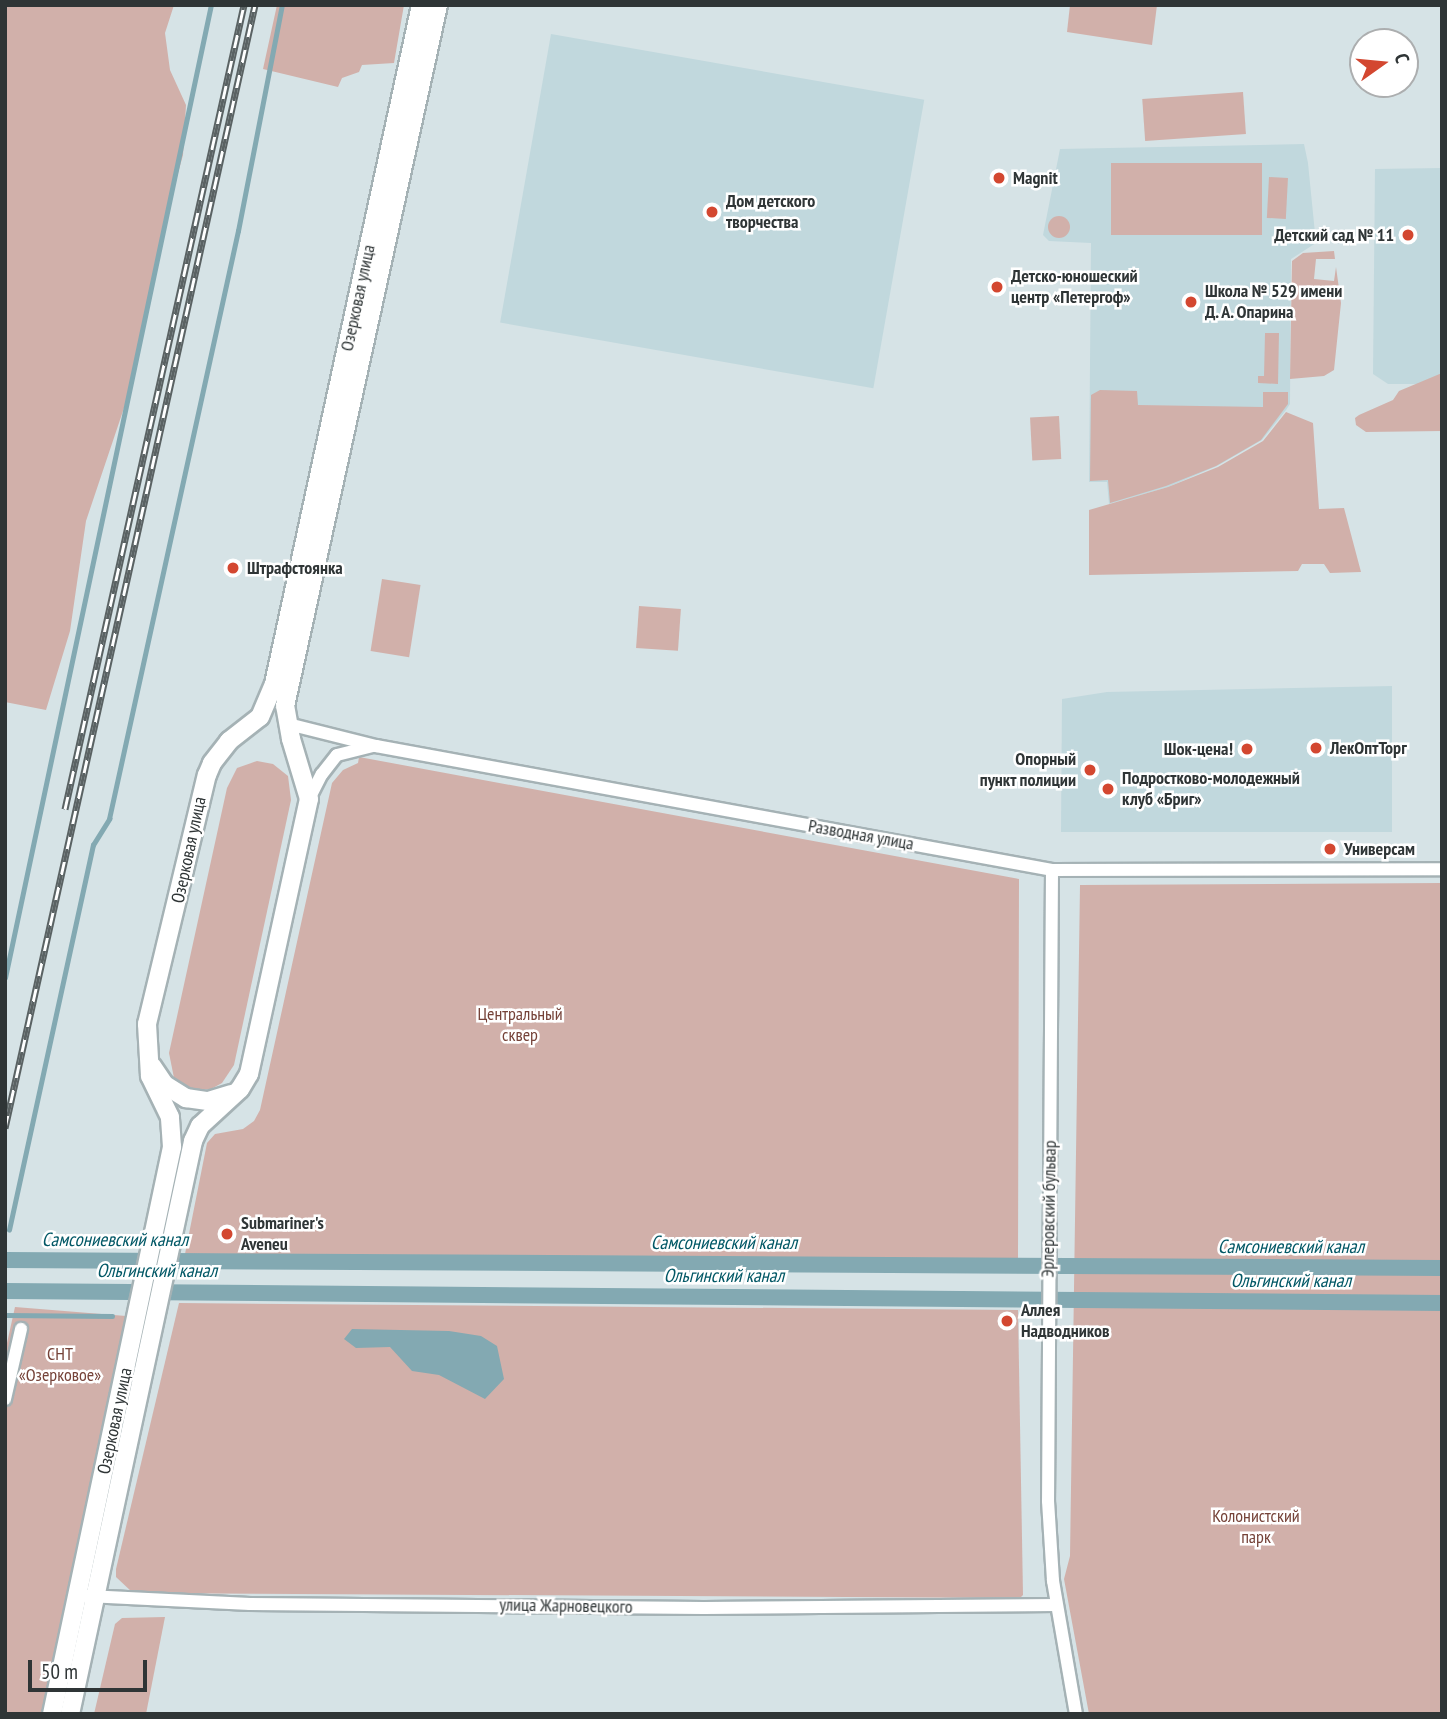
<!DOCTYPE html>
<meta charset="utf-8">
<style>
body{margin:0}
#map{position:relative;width:1447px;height:1719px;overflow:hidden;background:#d6e3e6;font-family:"PT Sans Narrow",sans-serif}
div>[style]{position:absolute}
.built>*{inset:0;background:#c1d8dd;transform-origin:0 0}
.green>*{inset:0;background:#d1b0aa;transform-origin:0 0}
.round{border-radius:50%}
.water>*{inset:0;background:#83a9b2}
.stream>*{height:4.5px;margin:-2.25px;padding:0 2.25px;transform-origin:2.25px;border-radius:2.25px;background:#83a9b2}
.canal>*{height:16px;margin:-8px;padding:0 8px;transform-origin:8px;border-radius:8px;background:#83a9b2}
.roads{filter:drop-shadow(2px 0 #a5b2b5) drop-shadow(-2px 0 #a5b2b5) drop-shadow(0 2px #a5b2b5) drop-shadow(0 -2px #a5b2b5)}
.street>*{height:12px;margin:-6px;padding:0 6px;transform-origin:6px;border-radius:6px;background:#fff}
.secondary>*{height:18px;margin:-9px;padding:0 9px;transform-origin:9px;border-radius:9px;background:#fff}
.rail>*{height:7px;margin-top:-3.5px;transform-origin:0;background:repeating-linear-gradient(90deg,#fff 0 13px,#5a6263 0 26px);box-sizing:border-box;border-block:2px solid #5a6263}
.dots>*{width:19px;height:19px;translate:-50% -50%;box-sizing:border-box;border:4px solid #fff;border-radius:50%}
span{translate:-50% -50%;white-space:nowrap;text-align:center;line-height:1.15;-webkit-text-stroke:5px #fff;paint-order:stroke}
.poi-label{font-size:18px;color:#2f3536;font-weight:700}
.left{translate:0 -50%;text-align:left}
.right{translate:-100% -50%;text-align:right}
.street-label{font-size:18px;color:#2f3536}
.park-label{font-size:18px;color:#754238}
.water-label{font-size:19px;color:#015765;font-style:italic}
.frame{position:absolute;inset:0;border:7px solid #2f3536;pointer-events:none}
.north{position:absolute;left:1349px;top:28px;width:70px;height:70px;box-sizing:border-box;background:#fff;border:2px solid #acaeaf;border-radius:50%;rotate:75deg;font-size:19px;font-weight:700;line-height:28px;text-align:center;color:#2f3536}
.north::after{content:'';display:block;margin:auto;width:24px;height:32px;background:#d34730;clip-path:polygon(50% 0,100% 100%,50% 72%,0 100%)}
.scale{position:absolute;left:28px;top:1660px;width:119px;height:32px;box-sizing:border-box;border:4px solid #2f3536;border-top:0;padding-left:9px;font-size:21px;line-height:24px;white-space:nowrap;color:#2f3536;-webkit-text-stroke:5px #fff;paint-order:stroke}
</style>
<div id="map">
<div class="built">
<div style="left:551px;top:34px;width:379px;height:293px;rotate:10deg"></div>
<div style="clip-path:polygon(1304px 144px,1308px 163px,1316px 243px,1291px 259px,1290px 404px,1286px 410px,1262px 440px,1217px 466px,1168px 487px,1109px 504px,1107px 482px,1089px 482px,1091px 243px,1049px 241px,1043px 235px,1060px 149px)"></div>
<div style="clip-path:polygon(1442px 168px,1442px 384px,1388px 384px,1373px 374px,1375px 169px)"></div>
<div style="clip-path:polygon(1392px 686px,1392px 832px,1061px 832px,1062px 699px,1107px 692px)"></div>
</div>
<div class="green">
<div style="clip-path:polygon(5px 5px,174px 5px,165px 33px,170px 70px,186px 105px,183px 155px,166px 217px,125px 405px,86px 521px,70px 631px,46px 710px,5px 702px)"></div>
<div style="clip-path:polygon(277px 5px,404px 5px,394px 63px,362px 65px,359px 72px,342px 78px,338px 87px,263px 69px)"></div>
<div style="clip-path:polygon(1070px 5px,1157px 5px,1152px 45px,1067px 32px)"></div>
<div style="left:1243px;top:92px;width:42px;height:101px;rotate:86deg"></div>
<div style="left:1111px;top:163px;width:151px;height:72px"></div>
<div style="left:1269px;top:177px;width:19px;height:41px;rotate:3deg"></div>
<div class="round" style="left:1048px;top:216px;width:22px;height:22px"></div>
<div style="clip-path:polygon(1334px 251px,1335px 259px,1316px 259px,1314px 279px,1334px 281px,1336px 267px,1341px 303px,1334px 370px,1324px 376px,1290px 379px,1292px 261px,1303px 253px)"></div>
<div style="clip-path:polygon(1265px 333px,1279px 333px,1278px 384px,1258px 383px,1258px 376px,1264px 376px)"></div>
<div style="clip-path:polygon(1442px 373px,1442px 431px,1366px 432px,1356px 425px,1355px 418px,1359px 415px,1393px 400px,1399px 391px)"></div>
<div style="clip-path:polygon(1137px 391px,1138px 405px,1263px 407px,1263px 392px,1288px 392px,1288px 404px,1261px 440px,1216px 466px,1166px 486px,1110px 503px,1108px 480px,1090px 481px,1091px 395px,1100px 390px)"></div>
<div style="clip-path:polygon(1286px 412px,1313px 423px,1319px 509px,1344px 508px,1361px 572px,1330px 573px,1324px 564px,1302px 564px,1298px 571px,1089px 575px,1089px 510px,1168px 487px,1218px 467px,1263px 441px)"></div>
<div style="left:1059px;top:416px;width:43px;height:29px;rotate:87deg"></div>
<div style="left:382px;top:579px;width:39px;height:73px;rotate:9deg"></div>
<div style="left:639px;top:606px;width:42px;height:42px;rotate:4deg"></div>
<div style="clip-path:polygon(359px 757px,1019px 879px,1018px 1260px,184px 1259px,207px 1143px,215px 1134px,243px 1129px,254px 1121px,260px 1110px,332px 783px,343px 770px,358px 763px)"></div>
<div style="clip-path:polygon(257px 761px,273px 764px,288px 776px,291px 800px,234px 1065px,222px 1083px,211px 1089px,199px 1090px,185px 1086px,174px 1078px,169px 1053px,227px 788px,237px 768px)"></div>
<div style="clip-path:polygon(1442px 883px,1442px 1714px,1089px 1714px,1064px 1579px,1070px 1556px,1080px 885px)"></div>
<div style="clip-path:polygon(179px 1303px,1018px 1310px,1023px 1595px,1020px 1598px,133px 1593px,116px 1577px,116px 1569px)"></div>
<div style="clip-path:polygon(15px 1307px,126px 1316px,43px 1714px,5px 1714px,5px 1352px)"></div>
<div style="clip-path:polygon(165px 1617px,146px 1714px,94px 1714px,115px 1624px,122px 1618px)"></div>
</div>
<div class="water">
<div style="clip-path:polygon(352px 1329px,449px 1331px,481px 1336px,497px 1346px,504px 1379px,485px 1399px,439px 1375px,412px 1371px,390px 1347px,356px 1348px,344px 1339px)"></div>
</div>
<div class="stream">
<div style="left:5px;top:978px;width:995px;rotate:-78.05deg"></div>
<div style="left:9px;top:1230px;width:394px;rotate:-77.7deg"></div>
<div style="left:93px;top:845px;width:31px;rotate:-58deg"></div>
<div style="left:109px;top:819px;width:602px;rotate:-77.63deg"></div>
<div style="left:238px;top:231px;width:230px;rotate:-79deg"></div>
<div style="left:5px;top:1315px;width:107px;rotate:0.5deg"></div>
</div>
<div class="canal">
<div style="left:5px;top:1260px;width:1437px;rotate:0.32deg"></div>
<div style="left:5px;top:1291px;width:1437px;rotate:0.48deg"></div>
</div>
<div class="roads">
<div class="street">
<div style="left:288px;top:724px;width:91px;rotate:14deg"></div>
<div style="left:376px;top:746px;width:687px;rotate:10.39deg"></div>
<div style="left:1052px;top:870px;width:390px;rotate:-0.1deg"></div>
<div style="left:309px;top:799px;width:28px;rotate:-63deg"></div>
<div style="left:322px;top:774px;width:24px;rotate:-52deg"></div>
<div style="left:337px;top:755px;width:37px;rotate:-14deg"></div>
<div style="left:1052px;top:870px;width:631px;rotate:90.36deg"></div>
<div style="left:1048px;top:1501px;width:80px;rotate:86.4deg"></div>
<div style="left:1053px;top:1581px;width:135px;rotate:80.2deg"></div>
<div style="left:5px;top:1399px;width:72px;rotate:-77.1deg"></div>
<div style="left:87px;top:1596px;width:163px;rotate:2.8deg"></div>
<div style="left:250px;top:1604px;width:454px;rotate:0.5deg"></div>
<div style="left:704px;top:1608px;width:352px;rotate:-0.5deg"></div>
</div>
<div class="secondary">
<div style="left:152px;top:1066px;width:23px;rotate:56deg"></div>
<div style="left:165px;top:1085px;width:25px;rotate:32deg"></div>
<div style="left:186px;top:1098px;width:22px;rotate:8deg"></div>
<div style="left:208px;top:1101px;width:24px;rotate:-17deg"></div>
<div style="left:52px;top:1714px;width:580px;rotate:-78.05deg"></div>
<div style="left:172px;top:1147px;width:30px;rotate:-94deg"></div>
<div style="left:170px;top:1117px;width:46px;rotate:-116deg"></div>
<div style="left:150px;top:1076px;width:52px;rotate:-93.3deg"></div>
<div style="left:147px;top:1024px;width:256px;rotate:-76.5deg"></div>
<div style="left:207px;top:775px;width:13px;rotate:-67deg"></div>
<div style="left:212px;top:763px;width:28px;rotate:-52deg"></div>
<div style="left:229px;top:741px;width:39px;rotate:-38deg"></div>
<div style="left:260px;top:717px;width:36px;rotate:-67deg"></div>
<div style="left:274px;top:684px;width:695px;rotate:-77.78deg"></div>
<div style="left:70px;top:1714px;width:586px;rotate:-77.88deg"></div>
<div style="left:193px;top:1141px;width:17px;rotate:-65deg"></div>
<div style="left:200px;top:1126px;width:54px;rotate:-42.8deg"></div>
<div style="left:240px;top:1089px;width:17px;rotate:-59deg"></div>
<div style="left:249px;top:1074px;width:281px;rotate:-77.7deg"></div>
<div style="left:309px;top:799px;width:63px;rotate:-106.7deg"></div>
<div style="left:291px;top:739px;width:34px;rotate:-100deg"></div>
<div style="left:285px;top:706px;width:718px;rotate:-77.69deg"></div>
</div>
</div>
<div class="rail">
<div style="left:65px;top:809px;width:824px;rotate:-77.45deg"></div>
<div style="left:5px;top:1128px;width:1150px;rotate:-77.45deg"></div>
</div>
<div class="dots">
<div style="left:999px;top:178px;background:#d34730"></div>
<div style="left:712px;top:212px;background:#d34730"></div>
<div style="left:1408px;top:235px;background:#d34730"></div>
<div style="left:997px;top:287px;background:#d34730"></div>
<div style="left:1191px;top:302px;background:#d34730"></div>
<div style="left:233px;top:568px;background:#d34730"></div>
<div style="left:1316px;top:748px;background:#d34730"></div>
<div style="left:1247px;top:749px;background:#d34730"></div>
<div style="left:1090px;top:770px;background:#d34730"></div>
<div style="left:1108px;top:789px;background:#d34730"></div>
<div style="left:1330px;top:849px;background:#d34730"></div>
<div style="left:227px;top:1234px;background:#d34730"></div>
<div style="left:1007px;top:1321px;background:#d34730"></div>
</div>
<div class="poi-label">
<span class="left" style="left:1013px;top:178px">Magnit</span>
<span class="left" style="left:726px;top:212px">Дом детского<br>творчества</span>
<span class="right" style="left:1394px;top:235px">Детский сад № 11</span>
<span class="left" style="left:1011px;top:287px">Детско-юношеский<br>центр «Петергоф»</span>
<span class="left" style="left:1205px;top:302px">Школа № 529 имени<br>Д. А. Опарина</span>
<span class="left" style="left:247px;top:568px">Штрафстоянка</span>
<span class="left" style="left:1330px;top:748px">ЛекОптТорг</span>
<span class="right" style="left:1233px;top:749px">Шок-цена!</span>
<span class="right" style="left:1076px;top:770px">Опорный<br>пункт полиции</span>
<span class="left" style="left:1122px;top:789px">Подростково-молодежный<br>клуб «Бриг»</span>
<span class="left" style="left:1344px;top:849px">Универсам</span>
<span class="left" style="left:241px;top:1234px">Submariner's<br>Aveneu</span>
<span class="left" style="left:1021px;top:1321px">Аллея<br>Надводников</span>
</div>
<div class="street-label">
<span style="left:358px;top:298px;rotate:-78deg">Озерковая улица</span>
<span style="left:861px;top:835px;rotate:10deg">Разводная улица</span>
<span style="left:189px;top:850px;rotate:-78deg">Озерковая улица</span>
<span style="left:1049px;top:1209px;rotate:-89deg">Эрлеровский бульвар</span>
<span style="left:115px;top:1421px;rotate:-78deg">Озерковая улица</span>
<span style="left:566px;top:1606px;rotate:1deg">улица Жарновецкого</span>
</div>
<div class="park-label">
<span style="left:520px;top:1025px">Центральный<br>сквер</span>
<span style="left:60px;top:1365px">СНТ<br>«Озерковое»</span>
<span style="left:1256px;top:1527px">Колонистский<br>парк</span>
</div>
<div class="water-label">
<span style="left:115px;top:1240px">Самсониевский канал</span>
<span style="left:724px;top:1243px">Самсониевский канал</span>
<span style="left:1291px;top:1247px">Самсониевский канал</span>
<span style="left:157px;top:1271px">Ольгинский канал</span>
<span style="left:724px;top:1276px">Ольгинский канал</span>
<span style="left:1291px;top:1281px">Ольгинский канал</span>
</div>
<div class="frame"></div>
<div class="north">С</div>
<div class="scale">50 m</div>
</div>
